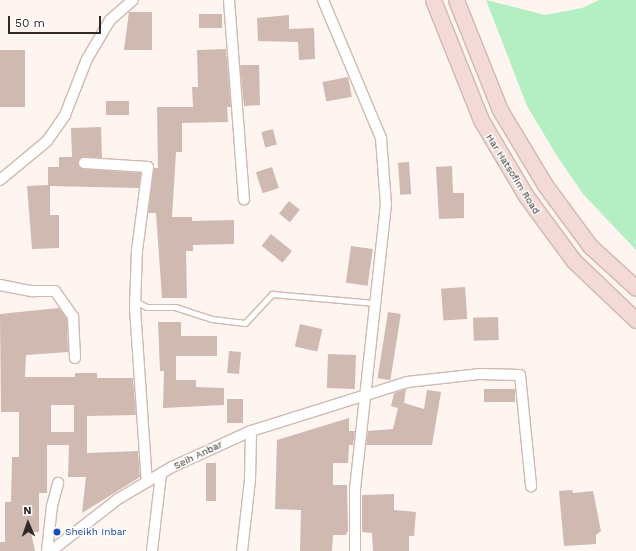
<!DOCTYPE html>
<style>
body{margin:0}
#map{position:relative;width:636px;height:551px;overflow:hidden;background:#fef5f1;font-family:"Work Sans",sans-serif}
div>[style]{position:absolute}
.green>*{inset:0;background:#b4eec3}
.building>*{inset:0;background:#cfb9b1;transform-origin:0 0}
.roads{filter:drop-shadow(1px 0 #cfb9b1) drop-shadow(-1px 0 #cfb9b1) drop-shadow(0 1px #cfb9b1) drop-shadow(0 -1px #cfb9b1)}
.lane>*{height:5px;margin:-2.5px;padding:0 2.5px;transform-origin:2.5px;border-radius:2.5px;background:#fff}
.street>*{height:10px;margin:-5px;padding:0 5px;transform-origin:5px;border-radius:5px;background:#fff}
.secondary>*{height:15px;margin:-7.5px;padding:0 7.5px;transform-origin:7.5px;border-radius:7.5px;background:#f3dad6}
.dots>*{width:11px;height:11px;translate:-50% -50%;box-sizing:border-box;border:2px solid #fff;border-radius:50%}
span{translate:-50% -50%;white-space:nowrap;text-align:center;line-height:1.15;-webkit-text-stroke:3px #fff;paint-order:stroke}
.street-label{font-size:10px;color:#312926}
.transit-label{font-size:10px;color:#164399}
.left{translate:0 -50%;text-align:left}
.north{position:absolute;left:8px;top:503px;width:40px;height:40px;-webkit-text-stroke:3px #fff;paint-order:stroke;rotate:358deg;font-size:11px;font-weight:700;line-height:16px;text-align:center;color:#312926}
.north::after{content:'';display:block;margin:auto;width:14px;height:18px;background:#312926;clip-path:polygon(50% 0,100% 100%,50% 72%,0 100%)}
.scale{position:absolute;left:8px;top:16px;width:93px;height:18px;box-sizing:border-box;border:2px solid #312926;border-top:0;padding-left:5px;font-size:12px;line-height:14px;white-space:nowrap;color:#312926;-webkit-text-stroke:3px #fff;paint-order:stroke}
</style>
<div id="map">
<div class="green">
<div style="clip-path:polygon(486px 0,545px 15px,582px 8px,599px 0,636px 0,636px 250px,583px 194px,557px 156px,527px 106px)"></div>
</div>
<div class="building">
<div style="clip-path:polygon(129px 12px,152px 12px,152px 50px,124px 50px)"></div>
<div style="left:199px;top:14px;width:23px;height:14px"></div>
<div style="clip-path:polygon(289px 15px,289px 29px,314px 28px,315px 59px,299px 60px,298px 42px,258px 41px,257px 18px)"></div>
<div style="clip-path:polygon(226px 49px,231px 107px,227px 107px,228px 122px,182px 123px,182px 152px,176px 152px,172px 217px,192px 217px,192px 221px,234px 220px,234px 244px,193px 245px,193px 251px,186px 251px,187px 298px,162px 298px,156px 213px,148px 213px,154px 168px,158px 168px,157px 107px,193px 107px,192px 87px,198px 87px,197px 50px)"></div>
<div style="left:0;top:50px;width:25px;height:57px"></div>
<div style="clip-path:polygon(240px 65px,259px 65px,260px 105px,244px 106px)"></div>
<div style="left:348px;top:77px;width:20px;height:26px;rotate:79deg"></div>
<div style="left:129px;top:101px;width:14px;height:23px;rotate:90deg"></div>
<div style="clip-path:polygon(101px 127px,102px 158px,81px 157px,78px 166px,84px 169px,141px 173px,139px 188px,50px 186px,50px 215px,59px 215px,59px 248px,32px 249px,27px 186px,48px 185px,48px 167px,59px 167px,59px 157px,72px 157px,71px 128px)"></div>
<div style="left:273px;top:129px;width:16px;height:12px;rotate:76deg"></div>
<div style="left:409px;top:162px;width:32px;height:11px;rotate:86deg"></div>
<div style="clip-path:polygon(452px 166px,453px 193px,464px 193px,464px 218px,439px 219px,436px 167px)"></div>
<div style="left:272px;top:167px;width:22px;height:17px;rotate:72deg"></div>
<div style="left:289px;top:201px;width:14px;height:16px;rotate:39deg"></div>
<div style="left:271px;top:234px;width:27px;height:15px;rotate:39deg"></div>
<div style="left:351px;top:246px;width:22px;height:37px;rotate:8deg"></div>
<div style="left:465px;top:287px;width:32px;height:24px;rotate:86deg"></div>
<div style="clip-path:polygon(evenodd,59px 308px,67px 319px,68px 352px,26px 355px,25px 377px,75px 377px,75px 373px,97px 373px,97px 378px,133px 378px,136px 415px,87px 416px,87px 453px,138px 451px,140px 477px,82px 513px,86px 477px,68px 477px,69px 445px,47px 445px,47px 493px,39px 493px,39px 532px,31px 532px,35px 551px,0 551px,0 542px,5px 542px,5px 502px,11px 502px,12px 457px,19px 457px,19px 412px,1px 412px,0 314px,59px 308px,51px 405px,74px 405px,74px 432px,51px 432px,51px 405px)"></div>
<div style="left:388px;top:312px;width:13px;height:67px;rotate:9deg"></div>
<div style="left:498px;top:317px;width:23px;height:25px;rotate:88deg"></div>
<div style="clip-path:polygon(158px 322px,181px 322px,181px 336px,217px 336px,217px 356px,176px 356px,176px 380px,196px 380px,196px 387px,224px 388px,224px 405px,163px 408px,164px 371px,160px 371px)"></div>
<div style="left:300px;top:324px;width:23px;height:23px;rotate:13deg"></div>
<div style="left:229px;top:351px;width:12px;height:22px;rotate:5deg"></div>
<div style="left:328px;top:354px;width:28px;height:34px;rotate:2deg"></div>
<div style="clip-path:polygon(406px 389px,404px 403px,424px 409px,427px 390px,441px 392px,432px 445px,366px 445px,368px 431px,393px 429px,398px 408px,391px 406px,394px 393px)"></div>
<div style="left:484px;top:389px;width:31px;height:13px"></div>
<div style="left:227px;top:399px;width:16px;height:24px"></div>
<div style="clip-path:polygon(349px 418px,349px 431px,355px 431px,353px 445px,349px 445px,348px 463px,333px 463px,333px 485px,347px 485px,348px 531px,346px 535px,333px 535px,332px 551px,300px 551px,301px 510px,275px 509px,277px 440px)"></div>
<div style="left:206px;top:463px;width:10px;height:38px"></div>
<div style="clip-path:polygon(572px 490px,573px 493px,593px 491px,601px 531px,596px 535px,596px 544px,564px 546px,559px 491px)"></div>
<div style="clip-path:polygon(394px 494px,394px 510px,416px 512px,414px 536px,409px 536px,409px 551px,373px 551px,372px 533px,362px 532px,362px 495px)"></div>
</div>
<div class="roads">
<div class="lane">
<div style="left:135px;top:301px;width:13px;rotate:27deg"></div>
<div style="left:147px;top:307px;width:28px"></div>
<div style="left:175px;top:307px;width:39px;rotate:18deg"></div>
<div style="left:212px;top:319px;width:33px;rotate:7deg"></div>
<div style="left:245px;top:323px;width:40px;rotate:-47deg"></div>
<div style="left:272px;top:294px;width:103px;rotate:5deg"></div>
</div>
<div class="street">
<div style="left:229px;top:0;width:200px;rotate:85.7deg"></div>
<div style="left:323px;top:0;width:150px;rotate:67.2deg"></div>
<div style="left:381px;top:138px;width:66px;rotate:85.7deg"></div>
<div style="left:386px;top:204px;width:286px;rotate:96.2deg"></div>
<div style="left:355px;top:488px;width:63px;rotate:90deg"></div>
<div style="left:84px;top:163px;width:64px;rotate:3.6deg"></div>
<div style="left:148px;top:167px;width:84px;rotate:97.5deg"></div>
<div style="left:137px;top:250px;width:58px;rotate:92deg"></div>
<div style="left:135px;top:308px;width:174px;rotate:86.1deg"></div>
<div style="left:0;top:180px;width:61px;rotate:-39.7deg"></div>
<div style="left:47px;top:141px;width:32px;rotate:-55deg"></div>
<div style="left:65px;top:115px;width:60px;rotate:-68.6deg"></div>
<div style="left:87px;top:59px;width:45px;rotate:-59.5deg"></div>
<div style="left:110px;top:20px;width:30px;rotate:-41deg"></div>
<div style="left:0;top:285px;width:33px;rotate:11deg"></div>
<div style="left:32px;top:291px;width:23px"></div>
<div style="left:55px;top:291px;width:32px;rotate:55deg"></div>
<div style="left:73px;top:317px;width:41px;rotate:87.2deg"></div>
<div style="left:47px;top:551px;width:45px;rotate:-83.7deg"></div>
<div style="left:52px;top:506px;width:24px;rotate:-75deg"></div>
<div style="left:51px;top:551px;width:85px;rotate:-37.8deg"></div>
<div style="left:118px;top:499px;width:63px;rotate:-30.7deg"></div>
<div style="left:172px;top:467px;width:87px;rotate:-24.5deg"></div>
<div style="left:251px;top:431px;width:164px;rotate:-17.4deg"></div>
<div style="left:407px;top:382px;width:72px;rotate:-6.3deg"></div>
<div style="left:479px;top:374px;width:41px;rotate:1.4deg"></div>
<div style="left:520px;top:375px;width:112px;rotate:84.3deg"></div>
<div style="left:152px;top:551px;width:78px;rotate:-83.3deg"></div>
<div style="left:242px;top:551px;width:71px;rotate:-83.6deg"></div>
<div style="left:250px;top:480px;width:49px;rotate:-88.8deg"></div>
</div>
<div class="secondary">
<div style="left:433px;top:0;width:129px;rotate:68.2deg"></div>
<div style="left:481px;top:120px;width:88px;rotate:59.4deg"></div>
<div style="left:526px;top:196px;width:81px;rotate:53.6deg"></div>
<div style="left:574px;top:261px;width:86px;rotate:43.6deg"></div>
<div style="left:456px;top:0;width:118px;rotate:68.2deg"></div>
<div style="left:500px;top:110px;width:87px;rotate:59deg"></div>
<div style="left:545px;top:185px;width:76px;rotate:53.6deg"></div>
<div style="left:590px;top:246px;width:62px;rotate:42.4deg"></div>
</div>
</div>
<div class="dots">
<div style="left:57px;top:532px;background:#1a4fb4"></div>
</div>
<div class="street-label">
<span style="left:513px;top:174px;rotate:58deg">Har Hatsofim Road</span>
<span style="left:198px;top:455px;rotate:-26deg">Seih Anbar</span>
</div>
<div class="transit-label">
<span class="left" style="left:65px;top:532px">Sheikh Inbar</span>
</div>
<div class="north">N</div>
<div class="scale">50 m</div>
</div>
